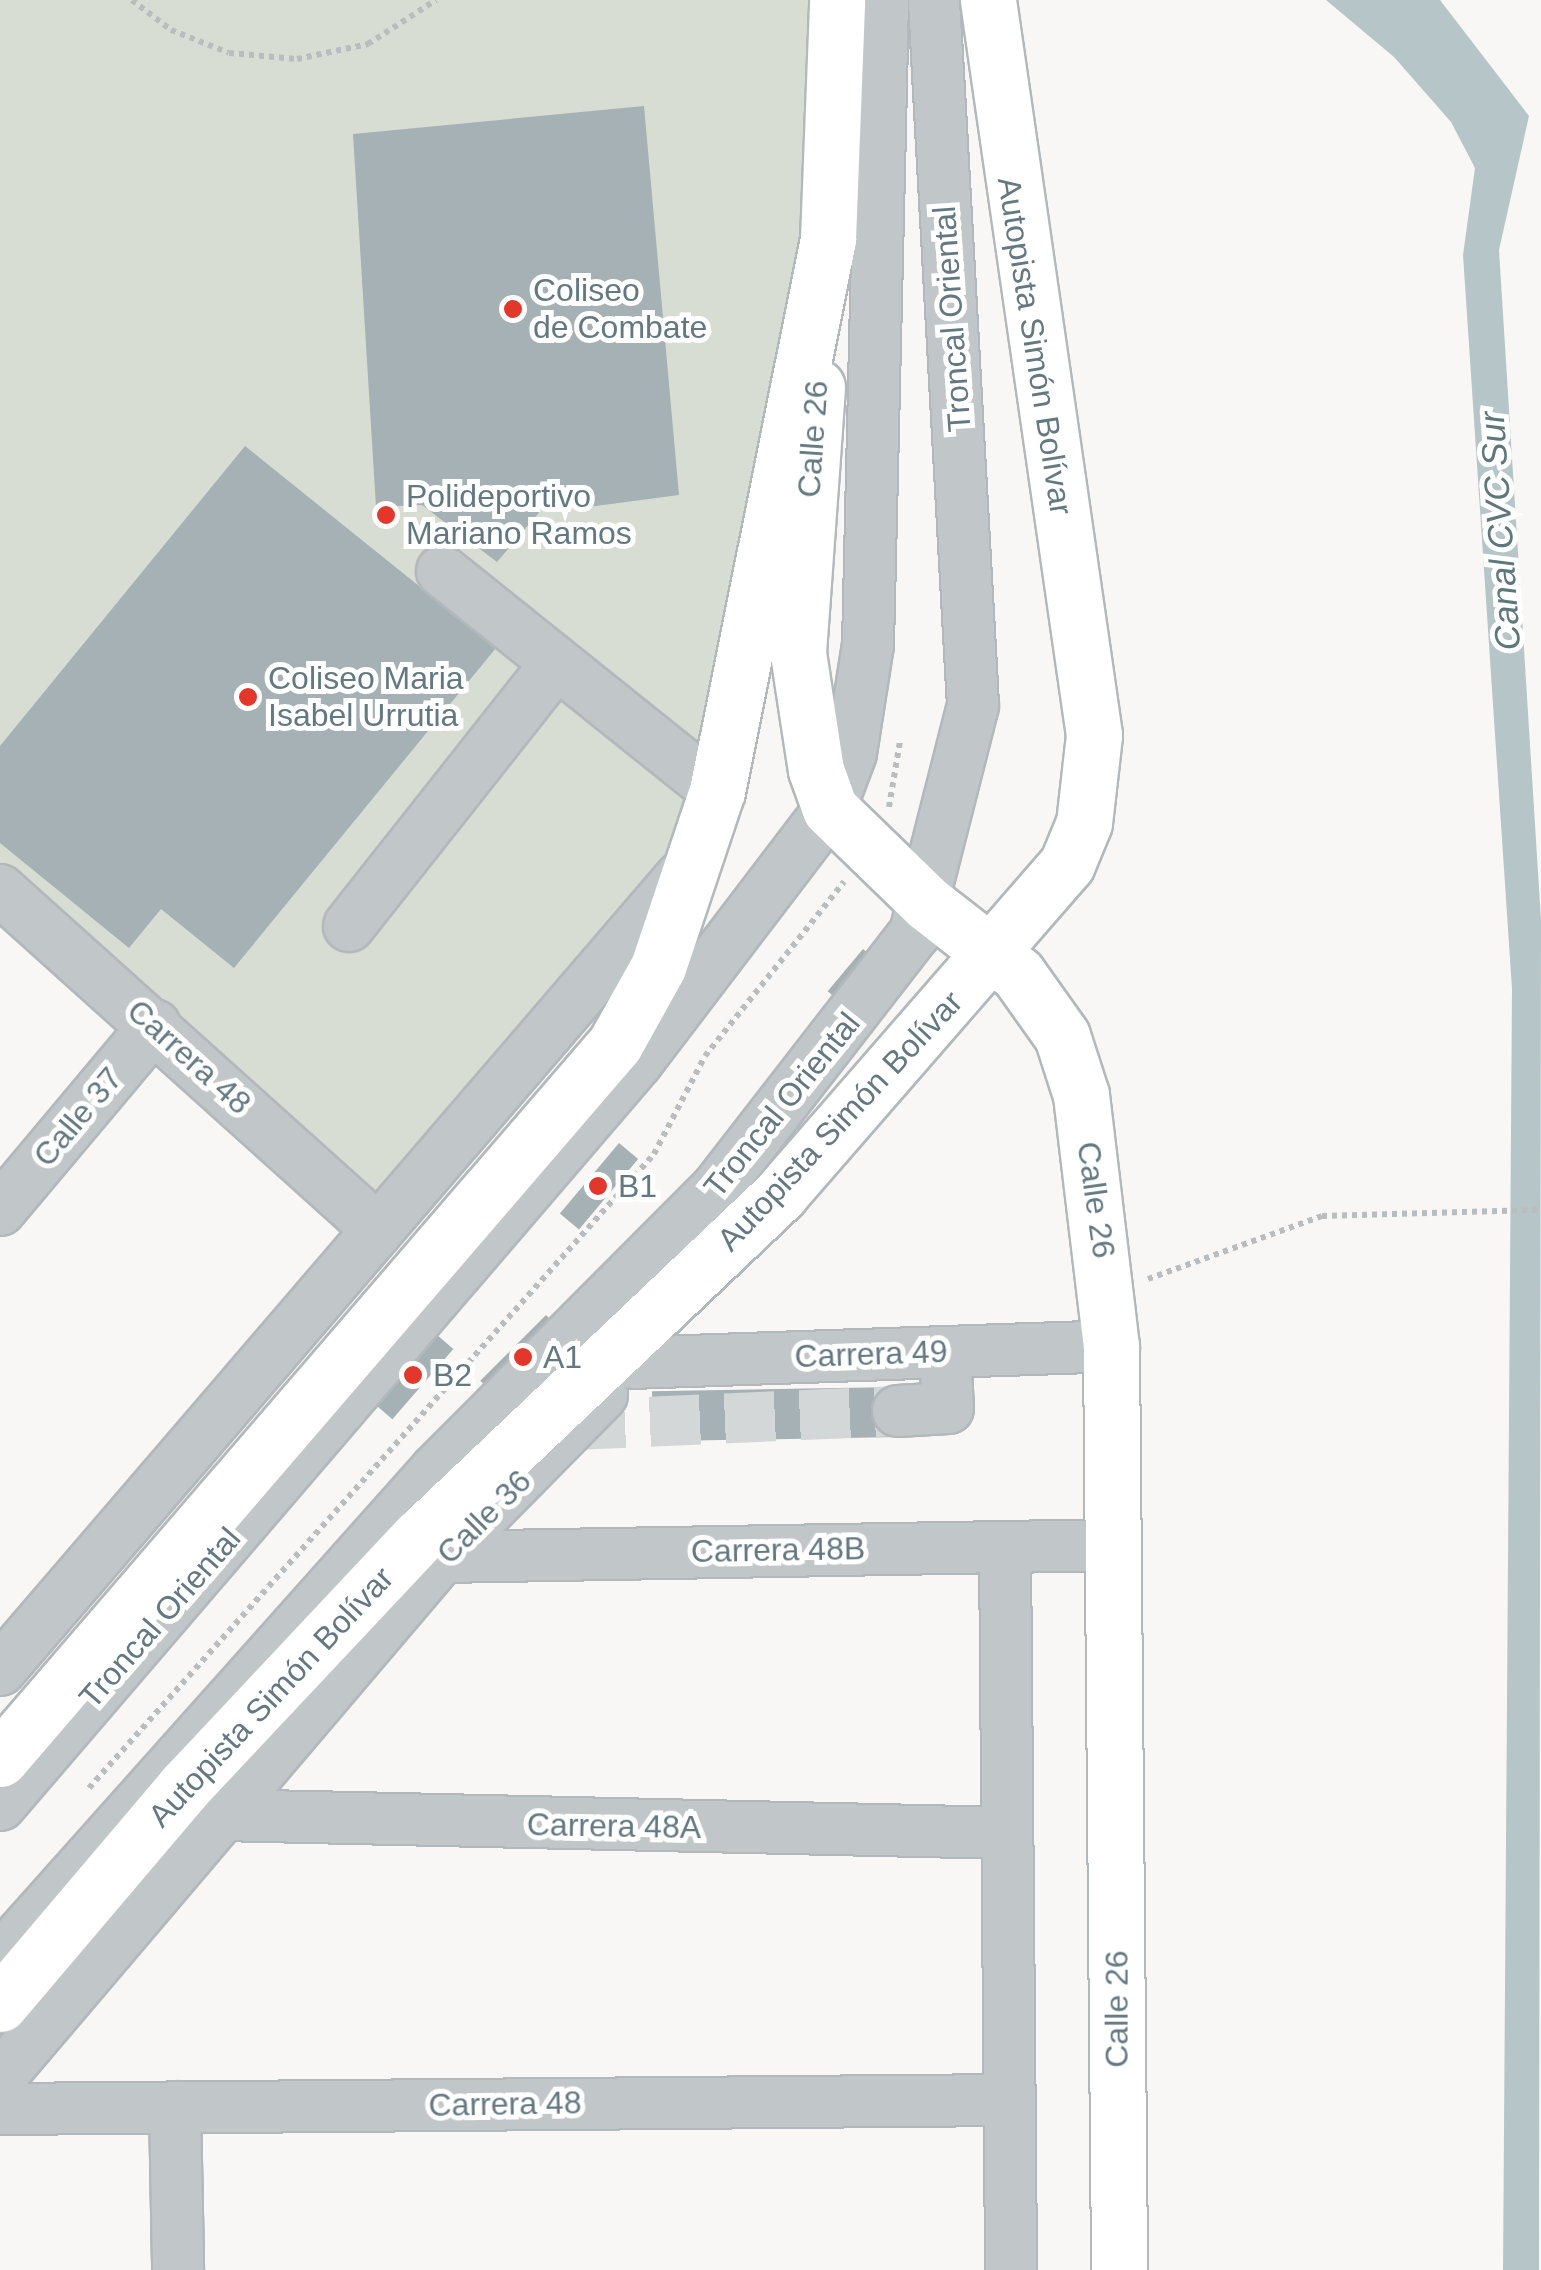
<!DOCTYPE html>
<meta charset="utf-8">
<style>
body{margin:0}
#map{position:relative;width:1541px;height:2270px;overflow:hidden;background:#f8f7f5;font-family:Helvetica,sans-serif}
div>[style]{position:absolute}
.green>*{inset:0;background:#d8ddd4}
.water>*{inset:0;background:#b6c6c8}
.building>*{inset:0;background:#a5b1b4;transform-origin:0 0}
.minor-tunnel>*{height:50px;margin-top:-25px;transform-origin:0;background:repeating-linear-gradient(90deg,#d3d7d8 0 50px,transparent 0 75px)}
.path>*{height:6px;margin-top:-3px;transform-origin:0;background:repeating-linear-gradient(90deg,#b9bdbf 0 5px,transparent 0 10px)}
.roads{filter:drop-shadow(2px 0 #b2b8bb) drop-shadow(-2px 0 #b2b8bb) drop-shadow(0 2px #b2b8bb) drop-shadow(0 -2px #b2b8bb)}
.minor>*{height:50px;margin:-25px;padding:0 25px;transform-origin:25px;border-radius:25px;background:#c1c6c9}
.major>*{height:55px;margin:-27.5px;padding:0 27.5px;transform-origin:27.5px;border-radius:27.5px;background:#fff}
.highway>*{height:55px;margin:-27.5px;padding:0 27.5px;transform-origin:27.5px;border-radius:27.5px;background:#fff}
.dots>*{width:28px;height:28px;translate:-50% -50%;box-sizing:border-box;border:5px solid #fff;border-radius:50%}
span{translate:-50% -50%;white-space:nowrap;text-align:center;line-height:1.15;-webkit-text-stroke:10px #fff;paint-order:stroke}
.poi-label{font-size:32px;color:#637880}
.left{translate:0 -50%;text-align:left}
.street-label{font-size:32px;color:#637880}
.water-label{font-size:35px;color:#5e777a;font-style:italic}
</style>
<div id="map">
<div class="green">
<div style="clip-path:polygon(0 0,837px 0,829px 156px,689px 866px,375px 1227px,0 890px)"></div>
</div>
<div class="water">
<div style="clip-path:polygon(1326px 0,1440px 0,1529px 116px,1499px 250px,1541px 920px,1539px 2270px,1503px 2270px,1512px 989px,1463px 255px,1475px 168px,1451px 122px,1394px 57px)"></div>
</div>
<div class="building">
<div style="clip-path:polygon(644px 106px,679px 495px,588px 507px,587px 485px,560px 488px,497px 562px,422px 505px,376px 507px,353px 134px)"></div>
<div style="clip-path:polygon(245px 446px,496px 648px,234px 968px,161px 909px,129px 948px,0 843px,0 746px)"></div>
<div style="left:863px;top:949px;width:25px;height:55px;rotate:40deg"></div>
<div style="left:619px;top:1143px;width:25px;height:92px;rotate:40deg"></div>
<div style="left:546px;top:1315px;width:23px;height:93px;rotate:45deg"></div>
<div style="left:436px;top:1334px;width:23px;height:93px;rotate:41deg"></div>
<div style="left:898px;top:1387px;width:50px;height:246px;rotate:89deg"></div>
</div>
<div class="minor-tunnel">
<div style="left:575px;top:1425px;width:323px;rotate:-2.5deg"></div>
</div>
<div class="path">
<div style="left:132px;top:0;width:49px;rotate:37.6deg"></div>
<div style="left:171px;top:30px;width:62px;rotate:21.6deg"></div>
<div style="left:229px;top:53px;width:68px;rotate:5deg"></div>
<div style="left:297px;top:59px;width:73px;rotate:-11.9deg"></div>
<div style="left:368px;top:44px;width:81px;rotate:-32.9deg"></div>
<div style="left:889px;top:807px;width:67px;rotate:-80.5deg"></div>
<div style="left:1148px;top:1279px;width:185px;rotate:-19.9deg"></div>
<div style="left:1322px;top:1216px;width:219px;rotate:-1.6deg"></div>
<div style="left:89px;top:1788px;width:849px;rotate:-48.29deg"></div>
<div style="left:654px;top:1154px;width:110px;rotate:-62.5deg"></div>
<div style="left:705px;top:1056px;width:223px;rotate:-51.4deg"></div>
</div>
<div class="roads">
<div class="minor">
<div style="left:442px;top:571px;width:352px;rotate:38.7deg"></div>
<div style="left:0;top:890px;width:504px;rotate:41.94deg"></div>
<div style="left:349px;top:926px;width:334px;rotate:-51.7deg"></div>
<div style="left:0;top:1210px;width:241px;rotate:-50deg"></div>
<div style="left:631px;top:1363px;width:480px;rotate:-2deg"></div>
<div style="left:898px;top:1411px;width:50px;rotate:-3.4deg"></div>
<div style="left:948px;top:1408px;width:56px;rotate:-93.1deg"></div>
<div style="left:1005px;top:1547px;width:723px;rotate:89.52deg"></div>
<div style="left:442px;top:1557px;width:672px;rotate:-1.02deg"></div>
<div style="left:0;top:1670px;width:1044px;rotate:-49.35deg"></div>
<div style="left:0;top:1805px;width:979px;rotate:-49.39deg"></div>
<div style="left:637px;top:1062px;width:318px;rotate:-52.7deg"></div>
<div style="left:830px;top:809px;width:60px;rotate:-69.4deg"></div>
<div style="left:851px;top:753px;width:109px;rotate:-81.1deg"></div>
<div style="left:868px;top:645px;width:645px;rotate:-88.67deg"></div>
<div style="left:221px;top:1815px;width:786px;rotate:1.31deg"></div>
<div style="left:0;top:1959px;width:655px;rotate:-48.28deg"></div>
<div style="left:436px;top:1470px;width:398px;rotate:-45.1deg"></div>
<div style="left:717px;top:1188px;width:323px;rotate:-52.2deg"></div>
<div style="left:915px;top:933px;width:235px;rotate:-75.7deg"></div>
<div style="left:973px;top:705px;width:706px;rotate:-93.17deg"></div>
<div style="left:0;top:2077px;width:682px;rotate:-49.64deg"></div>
<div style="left:442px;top:1557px;width:228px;rotate:-45.4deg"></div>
<div style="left:175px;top:2107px;width:163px;rotate:88.9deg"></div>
<div style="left:0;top:2109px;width:1010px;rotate:-0.51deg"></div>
</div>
<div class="major">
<div style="left:817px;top:387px;width:267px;rotate:94.1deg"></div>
<div style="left:798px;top:653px;width:118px;rotate:81.3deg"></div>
<div style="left:816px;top:770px;width:41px;rotate:70.3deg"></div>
<div style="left:830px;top:809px;width:136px;rotate:44.1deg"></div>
<div style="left:928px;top:904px;width:114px;rotate:37.9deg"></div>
<div style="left:1018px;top:974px;width:76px;rotate:54.6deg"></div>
<div style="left:1062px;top:1036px;width:62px;rotate:72.1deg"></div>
<div style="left:1081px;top:1095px;width:253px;rotate:83.2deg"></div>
<div style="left:1111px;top:1346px;width:924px;rotate:89.5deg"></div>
</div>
<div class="highway">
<div style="left:0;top:1759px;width:943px;rotate:-49.3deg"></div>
<div style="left:615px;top:1044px;width:88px;rotate:-60.8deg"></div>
<div style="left:658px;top:967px;width:186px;rotate:-71.5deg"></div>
<div style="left:717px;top:791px;width:563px;rotate:-78.63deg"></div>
<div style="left:828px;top:239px;width:239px;rotate:-87.8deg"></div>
<div style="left:0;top:2004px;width:285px;rotate:-49.7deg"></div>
<div style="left:184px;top:1787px;width:343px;rotate:-46.8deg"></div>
<div style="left:419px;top:1537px;width:499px;rotate:-43.5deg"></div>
<div style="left:781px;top:1193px;width:436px;rotate:-49deg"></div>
<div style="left:1067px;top:864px;width:44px;rotate:-67.5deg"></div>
<div style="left:1084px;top:823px;width:89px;rotate:-83.5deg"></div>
<div style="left:1094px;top:735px;width:743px;rotate:-98.21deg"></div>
</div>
</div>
<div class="dots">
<div style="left:513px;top:309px;background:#e2382b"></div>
<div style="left:386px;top:515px;background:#e2382b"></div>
<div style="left:248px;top:697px;background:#e2382b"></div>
<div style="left:598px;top:1186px;background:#e2382b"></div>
<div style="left:523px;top:1357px;background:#e2382b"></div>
<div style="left:413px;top:1375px;background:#e2382b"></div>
</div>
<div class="poi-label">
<span class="left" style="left:533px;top:309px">Coliseo<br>de Combate</span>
<span class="left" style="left:406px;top:515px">Polideportivo<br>Mariano Ramos</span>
<span class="left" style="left:268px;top:697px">Coliseo Maria<br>Isabel Urrutia</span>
<span class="left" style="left:618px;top:1186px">B1</span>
<span class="left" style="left:543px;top:1357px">A1</span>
<span class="left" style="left:433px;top:1375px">B2</span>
</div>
<div class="street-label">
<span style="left:952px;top:319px;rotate:-94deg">Troncal Oriental</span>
<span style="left:1035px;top:346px;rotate:81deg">Autopista Simón Bolívar</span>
<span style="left:813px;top:439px;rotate:-86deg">Calle 26</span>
<span style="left:189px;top:1057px;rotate:42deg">Carrera 48</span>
<span style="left:782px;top:1105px;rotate:-51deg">Troncal Oriental</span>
<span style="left:78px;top:1117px;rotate:-50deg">Calle 37</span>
<span style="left:840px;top:1121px;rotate:-47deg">Autopista Simón Bolívar</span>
<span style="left:1096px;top:1200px;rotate:82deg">Calle 26</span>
<span style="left:871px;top:1354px;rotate:-2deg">Carrera 49</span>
<span style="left:484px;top:1517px;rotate:-45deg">Calle 36</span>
<span style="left:778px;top:1550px;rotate:-1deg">Carrera 48B</span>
<span style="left:160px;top:1618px;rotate:-49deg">Troncal Oriental</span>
<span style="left:271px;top:1697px;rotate:-47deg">Autopista Simón Bolívar</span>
<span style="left:614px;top:1826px;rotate:1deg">Carrera 48A</span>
<span style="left:1117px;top:2009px;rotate:-90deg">Calle 26</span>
<span style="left:505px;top:2104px;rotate:-1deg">Carrera 48</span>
</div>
<div class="water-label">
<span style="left:1500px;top:531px;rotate:-94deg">Canal CVC Sur</span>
</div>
</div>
